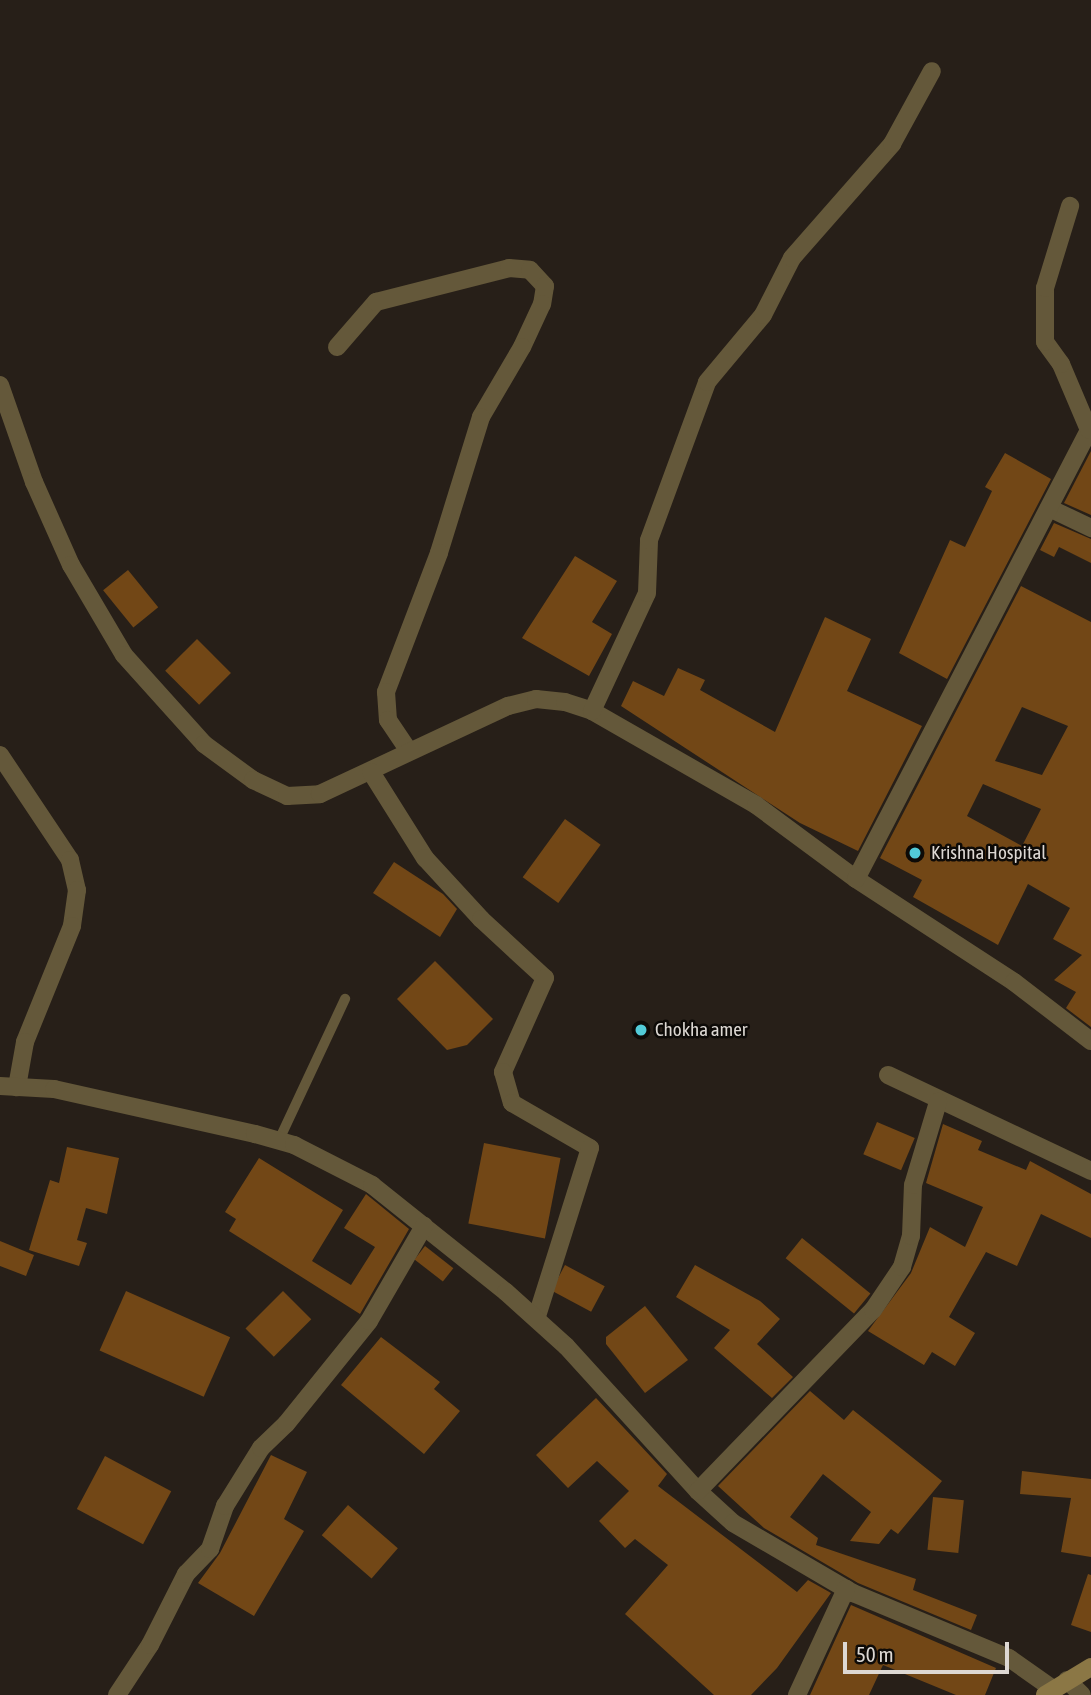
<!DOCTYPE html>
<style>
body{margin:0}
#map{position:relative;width:1091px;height:1695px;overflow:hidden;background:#271f18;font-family:"Asap Condensed",sans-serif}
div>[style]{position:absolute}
.building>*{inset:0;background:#724716;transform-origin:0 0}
.service>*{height:10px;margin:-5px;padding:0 5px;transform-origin:5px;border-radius:5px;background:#64583a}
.minor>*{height:18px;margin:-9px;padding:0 9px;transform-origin:9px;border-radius:9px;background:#64583a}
.secondary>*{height:18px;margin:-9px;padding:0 9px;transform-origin:9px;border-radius:9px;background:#8b7745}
.dots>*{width:19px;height:19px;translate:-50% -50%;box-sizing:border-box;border:4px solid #0d0a07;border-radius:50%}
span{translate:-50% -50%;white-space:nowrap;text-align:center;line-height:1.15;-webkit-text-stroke:5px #0d0a07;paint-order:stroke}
.poi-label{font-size:19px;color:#ddd8d3}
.left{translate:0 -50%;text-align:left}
.scale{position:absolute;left:843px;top:1642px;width:166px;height:32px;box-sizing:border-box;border:4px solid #ddd8d3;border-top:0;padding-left:9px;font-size:21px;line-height:24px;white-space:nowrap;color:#ddd8d3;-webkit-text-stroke:5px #0d0a07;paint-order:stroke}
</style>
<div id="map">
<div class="building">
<div style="clip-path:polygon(1091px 451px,1091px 515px,1064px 503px)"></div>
<div style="clip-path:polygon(1005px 453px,1051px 479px,947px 679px,899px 653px,950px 540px,965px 547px,992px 491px,985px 487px)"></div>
<div style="clip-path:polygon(1054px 523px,1091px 539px,1091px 563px,1059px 547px,1054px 557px,1040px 550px)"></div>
<div style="clip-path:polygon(575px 556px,617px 581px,592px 622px,612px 634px,589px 676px,522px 638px)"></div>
<div style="left:128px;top:570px;width:48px;height:32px;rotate:51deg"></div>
<div style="clip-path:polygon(evenodd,1021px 586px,1091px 622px,1091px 1027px,1066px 1008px,1076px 992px,1054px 980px,1082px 955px,1053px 939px,1070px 908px,1028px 884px,998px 945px,913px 897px,922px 880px,880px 858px,1021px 586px,1022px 707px,1068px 726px,1042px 775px,995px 761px,1022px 707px,1021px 586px,983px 784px,1041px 809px,1022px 846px,967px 816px,983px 784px)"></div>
<div style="clip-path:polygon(825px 617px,871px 639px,847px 691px,922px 726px,858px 851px,800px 823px,621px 706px,633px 681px,664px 696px,678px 668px,705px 680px,700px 690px,775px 732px)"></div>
<div style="left:197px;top:639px;width:48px;height:45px;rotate:45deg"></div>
<div style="left:565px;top:819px;width:44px;height:72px;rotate:36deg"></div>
<div style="clip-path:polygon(394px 862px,443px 894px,457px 909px,440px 937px,373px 893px)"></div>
<div style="clip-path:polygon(435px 961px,493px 1019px,467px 1045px,447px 1050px,397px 999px)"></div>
<div style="left:877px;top:1122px;width:41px;height:35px;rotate:23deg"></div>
<div style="clip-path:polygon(943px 1124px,982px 1141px,978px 1150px,1026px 1170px,1030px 1161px,1091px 1194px,1091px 1238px,1041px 1214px,1017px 1266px,986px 1252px,949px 1317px,975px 1333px,955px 1366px,932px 1352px,924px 1365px,868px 1331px,911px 1273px,930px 1227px,965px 1247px,983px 1207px,926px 1183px)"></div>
<div style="left:484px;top:1143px;width:78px;height:82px;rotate:11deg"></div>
<div style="clip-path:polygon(67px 1147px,119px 1158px,107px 1214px,86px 1208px,77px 1240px,87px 1243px,79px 1266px,29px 1250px,50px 1180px,59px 1183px)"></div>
<div style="clip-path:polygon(259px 1158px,343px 1210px,312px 1261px,351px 1285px,375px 1247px,344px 1228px,366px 1194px,409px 1229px,360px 1314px,229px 1231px,236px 1219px,225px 1212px)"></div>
<div style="left:802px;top:1238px;width:88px;height:26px;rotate:39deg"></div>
<div style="clip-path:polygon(0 1241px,34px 1255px,26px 1276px,0 1266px)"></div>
<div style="left:425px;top:1246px;width:36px;height:17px;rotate:38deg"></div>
<div style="left:565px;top:1265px;width:45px;height:29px;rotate:28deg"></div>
<div style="clip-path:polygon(695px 1265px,760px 1301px,780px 1319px,757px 1344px,793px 1377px,772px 1398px,714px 1348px,730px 1330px,676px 1297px)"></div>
<div style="left:126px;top:1291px;width:114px;height:65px;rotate:24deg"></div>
<div style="left:283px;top:1291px;width:40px;height:53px;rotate:45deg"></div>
<div style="clip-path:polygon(645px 1306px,688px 1360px,645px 1393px,606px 1344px,606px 1337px)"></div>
<div style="clip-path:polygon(381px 1337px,440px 1382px,434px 1389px,460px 1411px,424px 1454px,341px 1385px)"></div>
<div style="clip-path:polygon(810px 1391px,844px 1420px,853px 1410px,942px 1481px,898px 1534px,891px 1529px,879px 1544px,850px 1541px,871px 1512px,823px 1474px,790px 1517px,818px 1538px,816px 1545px,916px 1579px,913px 1590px,977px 1615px,971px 1630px,858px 1583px,764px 1528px,718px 1486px)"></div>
<div style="clip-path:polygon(596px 1398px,667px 1474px,658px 1486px,797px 1592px,808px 1580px,831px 1593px,777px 1668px,751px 1695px,714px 1695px,625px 1614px,668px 1565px,635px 1539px,625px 1548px,599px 1521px,629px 1491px,597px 1461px,568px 1488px,536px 1455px)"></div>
<div style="clip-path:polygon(271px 1455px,307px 1472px,284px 1519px,304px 1531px,254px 1616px,198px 1583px,220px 1553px)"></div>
<div style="left:105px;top:1456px;width:75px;height:60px;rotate:28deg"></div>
<div style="clip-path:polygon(1022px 1471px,1091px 1479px,1091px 1557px,1061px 1552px,1071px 1498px,1020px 1494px)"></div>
<div style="left:933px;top:1497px;width:31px;height:53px;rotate:6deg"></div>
<div style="left:348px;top:1505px;width:66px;height:40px;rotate:41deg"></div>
<div style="clip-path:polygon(1088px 1574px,1091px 1575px,1091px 1632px,1071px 1625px)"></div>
<div style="clip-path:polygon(851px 1605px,996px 1668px,985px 1695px,956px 1695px,883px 1665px,869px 1695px,810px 1695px)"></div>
</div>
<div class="service">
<div style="left:279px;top:1140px;width:156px;rotate:-64.9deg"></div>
</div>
<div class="minor">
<div style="left:337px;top:347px;width:60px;rotate:-49.1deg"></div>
<div style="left:376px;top:302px;width:137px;rotate:-14.3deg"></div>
<div style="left:509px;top:268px;width:21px;rotate:5deg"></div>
<div style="left:530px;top:270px;width:22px;rotate:47deg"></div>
<div style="left:545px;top:286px;width:18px;rotate:99deg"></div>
<div style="left:542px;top:304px;width:47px;rotate:114.9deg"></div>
<div style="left:522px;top:347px;width:81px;rotate:120.4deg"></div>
<div style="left:481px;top:417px;width:142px;rotate:107.2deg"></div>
<div style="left:439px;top:553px;width:149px;rotate:110.9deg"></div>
<div style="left:386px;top:692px;width:28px;rotate:86deg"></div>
<div style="left:388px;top:720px;width:37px;rotate:56deg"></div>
<div style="left:0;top:385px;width:103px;rotate:70.7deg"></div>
<div style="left:34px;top:482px;width:91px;rotate:66deg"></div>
<div style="left:71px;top:565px;width:104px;rotate:59.5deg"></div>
<div style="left:124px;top:655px;width:120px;rotate:48deg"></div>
<div style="left:204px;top:744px;width:61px;rotate:36.3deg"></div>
<div style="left:253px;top:780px;width:38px;rotate:25deg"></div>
<div style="left:287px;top:796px;width:33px;rotate:-3deg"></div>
<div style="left:320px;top:794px;width:208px;rotate:-25.1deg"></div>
<div style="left:508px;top:706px;width:29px;rotate:-14deg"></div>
<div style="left:536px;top:699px;width:29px;rotate:6deg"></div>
<div style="left:565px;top:702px;width:28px;rotate:18deg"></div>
<div style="left:592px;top:711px;width:189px;rotate:29.8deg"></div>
<div style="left:756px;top:805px;width:124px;rotate:36.5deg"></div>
<div style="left:856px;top:879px;width:189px;rotate:33.1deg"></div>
<div style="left:1014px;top:982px;width:97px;rotate:37.5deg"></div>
<div style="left:1049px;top:508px;width:47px;rotate:25.5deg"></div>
<div style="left:592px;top:711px;width:130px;rotate:-65deg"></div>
<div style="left:647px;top:593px;width:53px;rotate:-87.8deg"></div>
<div style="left:649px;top:540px;width:168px;rotate:-69.8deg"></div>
<div style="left:707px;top:382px;width:87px;rotate:-50.1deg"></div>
<div style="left:763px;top:315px;width:64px;rotate:-63deg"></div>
<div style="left:792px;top:258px;width:152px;rotate:-48.7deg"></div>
<div style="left:892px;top:144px;width:83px;rotate:-61.3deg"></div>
<div style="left:0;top:755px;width:126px;rotate:56.3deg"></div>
<div style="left:70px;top:860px;width:31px;rotate:77deg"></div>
<div style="left:77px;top:890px;width:36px;rotate:98deg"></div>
<div style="left:72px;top:926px;width:125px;rotate:112.1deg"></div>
<div style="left:25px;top:1042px;width:46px;rotate:100.1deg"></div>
<div style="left:371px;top:772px;width:102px;rotate:57.9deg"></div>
<div style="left:425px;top:858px;width:83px;rotate:47.4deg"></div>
<div style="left:481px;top:919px;width:87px;rotate:42.7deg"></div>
<div style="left:545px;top:978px;width:103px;rotate:114.1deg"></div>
<div style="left:503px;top:1072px;width:32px;rotate:74deg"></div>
<div style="left:512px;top:1103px;width:90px;rotate:30deg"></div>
<div style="left:590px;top:1148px;width:179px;rotate:107.5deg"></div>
<div style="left:856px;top:879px;width:506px;rotate:-62.57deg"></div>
<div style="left:1089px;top:430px;width:72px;rotate:-113deg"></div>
<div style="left:1061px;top:364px;width:27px;rotate:-126deg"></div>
<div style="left:1045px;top:342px;width:54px;rotate:-90deg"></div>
<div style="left:1045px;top:288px;width:86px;rotate:-73deg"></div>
<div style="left:888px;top:1075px;width:225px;rotate:25.3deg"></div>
<div style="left:0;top:1086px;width:54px;rotate:3.2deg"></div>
<div style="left:54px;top:1089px;width:206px;rotate:12.6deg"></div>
<div style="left:255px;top:1134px;width:41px;rotate:15.8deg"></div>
<div style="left:294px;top:1145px;width:88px;rotate:27.1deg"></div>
<div style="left:372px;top:1185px;width:171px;rotate:38.6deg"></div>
<div style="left:506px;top:1292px;width:81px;rotate:42deg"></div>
<div style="left:566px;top:1346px;width:196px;rotate:47.7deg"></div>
<div style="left:698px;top:1491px;width:47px;rotate:42.4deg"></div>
<div style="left:733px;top:1523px;width:139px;rotate:30.3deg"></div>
<div style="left:853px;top:1593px;width:169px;rotate:22.6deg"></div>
<div style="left:1009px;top:1658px;width:54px;rotate:35.2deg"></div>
<div style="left:698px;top:1491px;width:252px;rotate:-46deg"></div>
<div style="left:873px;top:1310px;width:52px;rotate:-56deg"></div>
<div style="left:902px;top:1267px;width:32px;rotate:-74deg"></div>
<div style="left:911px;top:1236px;width:51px;rotate:-87.8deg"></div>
<div style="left:913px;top:1185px;width:87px;rotate:-73.2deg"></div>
<div style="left:1067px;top:1680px;width:21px;rotate:45deg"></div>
<div style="left:117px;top:1695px;width:60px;rotate:-56.6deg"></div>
<div style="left:150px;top:1645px;width:80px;rotate:-63.1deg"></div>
<div style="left:186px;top:1574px;width:35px;rotate:-46deg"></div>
<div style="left:210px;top:1549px;width:46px;rotate:-70.8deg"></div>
<div style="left:225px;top:1506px;width:68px;rotate:-58.2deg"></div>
<div style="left:261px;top:1448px;width:35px;rotate:-44deg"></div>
<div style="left:286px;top:1424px;width:132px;rotate:-51.1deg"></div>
<div style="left:369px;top:1321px;width:110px;rotate:-59.9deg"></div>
<div style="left:797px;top:1695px;width:117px;rotate:-65.2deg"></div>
</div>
<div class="secondary">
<div style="left:1045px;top:1695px;width:54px;rotate:-31.3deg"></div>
</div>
<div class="dots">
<div style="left:915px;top:853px;background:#52cbd8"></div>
<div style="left:641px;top:1030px;background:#52cbd8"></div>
</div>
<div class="poi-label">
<span class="left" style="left:931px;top:853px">Krishna Hospital</span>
<span class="left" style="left:655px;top:1030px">Chokha amer</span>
</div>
<div class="scale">50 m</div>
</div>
